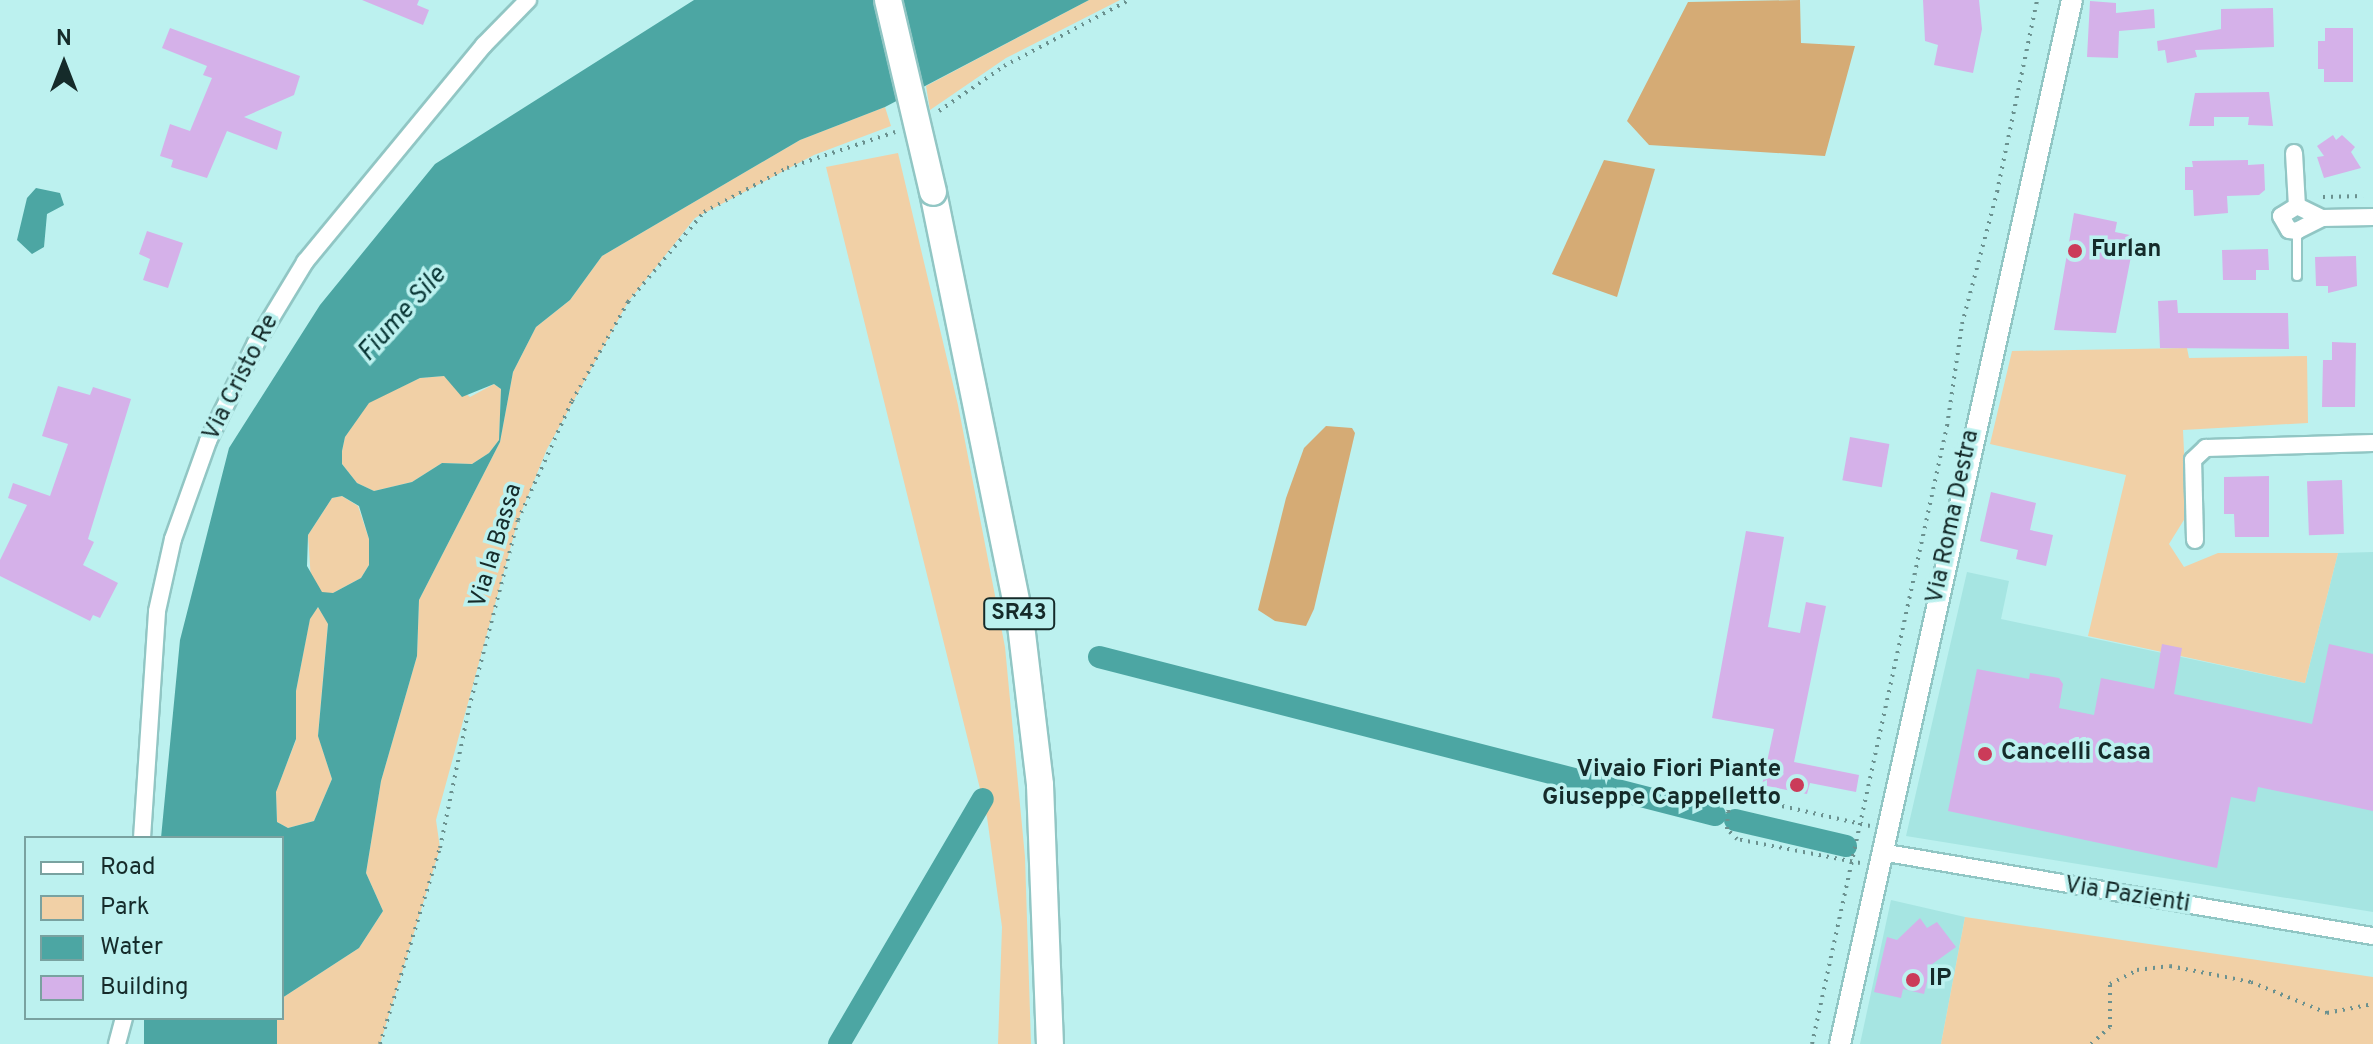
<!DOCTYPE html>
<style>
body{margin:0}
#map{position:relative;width:2373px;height:1044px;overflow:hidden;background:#bcf1ef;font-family:Overpass,sans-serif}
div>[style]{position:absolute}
.built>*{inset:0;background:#a6e5e2}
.green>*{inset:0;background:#f1d0a6}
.forest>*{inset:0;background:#d5ab75}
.water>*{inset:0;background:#4ca6a3;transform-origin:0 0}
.canal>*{height:22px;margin:-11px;padding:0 11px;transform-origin:11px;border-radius:11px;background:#4ca6a3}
.building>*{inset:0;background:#d5b1e9;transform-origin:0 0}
.path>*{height:4px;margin-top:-2px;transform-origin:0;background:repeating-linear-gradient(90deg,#6b918f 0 2px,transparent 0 8px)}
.roads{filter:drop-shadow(2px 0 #91c6c4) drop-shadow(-2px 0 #91c6c4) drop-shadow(0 2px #91c6c4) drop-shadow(0 -2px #91c6c4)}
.service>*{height:8px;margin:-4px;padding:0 4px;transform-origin:4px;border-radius:4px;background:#fff}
.minor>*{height:16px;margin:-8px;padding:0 8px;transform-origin:8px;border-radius:8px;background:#fff}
.tertiary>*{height:20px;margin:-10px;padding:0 10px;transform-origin:10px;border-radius:10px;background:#fff}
.primary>*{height:26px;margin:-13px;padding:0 13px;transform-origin:13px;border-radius:13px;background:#fff}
.bridges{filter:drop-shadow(2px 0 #91c6c4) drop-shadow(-2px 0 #91c6c4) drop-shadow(0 2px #91c6c4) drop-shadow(0 -2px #91c6c4)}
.primary-bridge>*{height:26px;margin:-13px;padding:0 13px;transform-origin:13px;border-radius:13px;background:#fff}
.dots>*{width:22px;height:22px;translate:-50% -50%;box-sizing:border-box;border:4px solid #bcf1ef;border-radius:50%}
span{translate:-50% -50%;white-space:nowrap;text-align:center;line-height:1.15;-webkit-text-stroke:7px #bcf1ef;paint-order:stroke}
.shield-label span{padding:2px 6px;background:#bcf1ef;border:2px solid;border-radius:6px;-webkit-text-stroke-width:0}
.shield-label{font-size:22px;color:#152b2a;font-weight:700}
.poi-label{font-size:24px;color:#152b2a;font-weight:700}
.left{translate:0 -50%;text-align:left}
.right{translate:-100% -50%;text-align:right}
.street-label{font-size:24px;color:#152b2a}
.water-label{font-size:26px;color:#093635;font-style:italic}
.legend{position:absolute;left:24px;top:836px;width:260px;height:184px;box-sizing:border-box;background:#bcf1ef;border:2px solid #79a2a0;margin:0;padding:10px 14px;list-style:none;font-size:24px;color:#152b2a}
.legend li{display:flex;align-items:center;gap:16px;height:40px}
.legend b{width:40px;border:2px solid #79a2a0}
.north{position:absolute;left:24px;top:24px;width:80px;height:80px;-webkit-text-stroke:6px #bcf1ef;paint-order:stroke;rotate:0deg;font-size:22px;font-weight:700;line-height:32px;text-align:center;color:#152b2a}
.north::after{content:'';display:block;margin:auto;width:28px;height:36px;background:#152b2a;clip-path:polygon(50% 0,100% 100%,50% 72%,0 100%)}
</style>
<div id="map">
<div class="built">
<div style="clip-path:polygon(2373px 552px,2373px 912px,1906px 836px,1967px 572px,2009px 581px,2001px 619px,2305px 683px,2338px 553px)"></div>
<div style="clip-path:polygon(1891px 900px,1965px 917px,1941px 1044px,1860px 1044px)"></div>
</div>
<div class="green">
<div style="clip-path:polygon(1089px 0,1120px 0,1006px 58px,930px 110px,926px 86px)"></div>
<div style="clip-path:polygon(885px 107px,891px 126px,814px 155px,695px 218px,628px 302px,547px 449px,518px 520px,436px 820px,440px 848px,380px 1044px,272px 1044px,277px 1018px,282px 1018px,282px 998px,359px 948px,383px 911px,366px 873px,381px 781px,417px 656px,419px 600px,500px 442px,513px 372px,536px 327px,570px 300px,602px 256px,800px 140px)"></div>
<div style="clip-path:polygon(898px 153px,958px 405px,1005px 647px,1025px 857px,1031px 1044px,998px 1044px,1002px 927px,987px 817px,826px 167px)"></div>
<div style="clip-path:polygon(2187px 348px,2189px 358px,2307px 356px,2308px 423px,2183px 430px,2187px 515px,2169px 544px,2184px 567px,2218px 553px,2338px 553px,2305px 683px,2088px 636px,2126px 475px,1990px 444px,2012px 351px)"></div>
<div style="clip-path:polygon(444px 376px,470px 397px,494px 384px,501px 389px,499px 440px,489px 453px,472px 464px,442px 463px,412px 482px,374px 491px,357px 483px,342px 464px,342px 451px,345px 437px,369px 402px,420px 378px)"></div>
<div style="clip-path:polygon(342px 496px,358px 506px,369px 539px,369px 565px,361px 578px,333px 593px,322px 593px,311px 580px,308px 535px,332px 498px)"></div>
<div style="clip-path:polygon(318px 607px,328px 623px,318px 735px,332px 779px,314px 821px,288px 828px,277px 822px,276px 791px,296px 740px,296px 691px,310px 618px)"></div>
<div style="clip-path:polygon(1965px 917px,2373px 977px,2373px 1044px,1941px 1044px)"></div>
</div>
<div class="forest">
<div style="clip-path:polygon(1800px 0,1801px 43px,1855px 46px,1825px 156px,1649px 145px,1627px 121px,1688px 2px)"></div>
<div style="clip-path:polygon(1604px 160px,1655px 169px,1617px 297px,1552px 274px)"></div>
<div style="clip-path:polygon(1326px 426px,1352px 428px,1355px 433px,1314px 609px,1306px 626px,1275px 621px,1258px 610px,1286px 498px,1304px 448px)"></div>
</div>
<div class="water">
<div style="clip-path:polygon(evenodd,694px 0,1089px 0,885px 107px,800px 140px,602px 256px,570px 300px,536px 327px,513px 372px,500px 442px,419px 600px,417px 656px,381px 781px,366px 873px,383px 911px,359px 948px,282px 998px,282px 838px,161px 838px,180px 640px,229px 448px,320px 305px,435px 164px,694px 0,444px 376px,462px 397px,494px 384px,501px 389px,499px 440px,489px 453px,472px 464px,442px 463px,412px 482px,374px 491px,357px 483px,342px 464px,342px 451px,345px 437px,369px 403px,420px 378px,444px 376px,694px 0,342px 496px,359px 506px,369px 539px,369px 565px,361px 578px,333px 593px,322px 592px,307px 566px,308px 535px,332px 498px,342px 496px,694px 0,318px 607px,328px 624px,318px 736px,332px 779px,314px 821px,288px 828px,277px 822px,276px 792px,296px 739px,296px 691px,310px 619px,318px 607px)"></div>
<div style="clip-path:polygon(36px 188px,60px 193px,64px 205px,47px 214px,44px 247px,32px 254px,17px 240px,27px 198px)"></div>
<div style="left:144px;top:1018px;width:133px;height:26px"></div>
</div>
<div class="canal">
<div style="left:1099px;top:657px;width:636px;rotate:14.39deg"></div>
<div style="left:1735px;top:820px;width:114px;rotate:13.2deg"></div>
<div style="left:839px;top:1044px;width:284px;rotate:-59.6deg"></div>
</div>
<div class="building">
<div style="clip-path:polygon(362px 0,419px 0,417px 5px,429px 10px,423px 25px)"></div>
<div style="clip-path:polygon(1923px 0,1979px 0,1982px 29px,1973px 73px,1934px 65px,1938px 45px,1925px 41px)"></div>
<div style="clip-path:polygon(2090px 1px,2116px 3px,2116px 13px,2154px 9px,2155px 28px,2119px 31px,2118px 58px,2087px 57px)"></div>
<div style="clip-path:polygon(2273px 8px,2274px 47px,2195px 50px,2197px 57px,2167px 63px,2165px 50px,2158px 51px,2157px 41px,2221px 29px,2221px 9px)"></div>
<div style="clip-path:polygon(170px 28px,300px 76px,294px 95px,244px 117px,282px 132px,277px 150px,227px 131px,207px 178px,171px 167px,173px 160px,160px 156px,170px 124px,190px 131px,212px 78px,203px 75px,207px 66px,162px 48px)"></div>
<div style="clip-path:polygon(2325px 28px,2353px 28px,2353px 82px,2324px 82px,2324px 69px,2318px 69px,2318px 41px,2325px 41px)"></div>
<div style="clip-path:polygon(2269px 92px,2273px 126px,2248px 125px,2249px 117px,2214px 117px,2214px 126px,2189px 126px,2195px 93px)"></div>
<div style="clip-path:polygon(2333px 135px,2336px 140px,2342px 135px,2355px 147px,2351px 152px,2361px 168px,2324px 178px,2317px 157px,2324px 156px,2317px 146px)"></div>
<div style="clip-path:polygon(2248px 160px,2248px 165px,2264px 164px,2265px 190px,2259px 195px,2227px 196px,2228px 213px,2194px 216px,2193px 190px,2185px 190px,2185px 167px,2193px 167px,2192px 161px)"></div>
<div style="clip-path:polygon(2074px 213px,2117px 222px,2115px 232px,2135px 236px,2116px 333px,2054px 330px)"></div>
<div style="clip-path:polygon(147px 231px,183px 243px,168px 288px,143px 280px,150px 259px,139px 254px)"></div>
<div style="clip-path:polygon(2268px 249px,2269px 270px,2256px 270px,2256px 280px,2223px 280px,2222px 250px)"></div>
<div style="clip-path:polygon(2356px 256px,2357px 286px,2328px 293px,2328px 286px,2316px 286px,2315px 257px)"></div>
<div style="clip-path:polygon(2177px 300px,2178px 313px,2288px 313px,2289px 349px,2160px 348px,2158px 301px)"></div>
<div style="clip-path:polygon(2332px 342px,2356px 343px,2355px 407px,2322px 407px,2323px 360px,2332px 360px)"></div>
<div style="clip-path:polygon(58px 386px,90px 395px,93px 387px,131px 399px,88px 539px,94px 542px,83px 565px,118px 583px,100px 618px,93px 615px,90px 621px,0 576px,0 560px,27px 505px,8px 498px,13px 483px,50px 496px,68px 444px,42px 436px)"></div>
<div style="left:1850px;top:437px;width:40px;height:44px;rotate:10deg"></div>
<div style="clip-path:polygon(2269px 476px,2269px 537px,2235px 537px,2234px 514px,2224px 514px,2224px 477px)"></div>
<div style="left:2342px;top:480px;width:54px;height:35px;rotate:88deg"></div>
<div style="clip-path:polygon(1991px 492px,2036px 503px,2030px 530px,2053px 535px,2046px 566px,2016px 559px,2018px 550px,1980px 541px)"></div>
<div style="clip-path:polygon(1746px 531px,1784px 537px,1768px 627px,1800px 633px,1806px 602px,1826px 606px,1794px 762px,1859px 775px,1856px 792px,1810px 783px,1807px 794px,1762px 785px,1774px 729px,1712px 718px)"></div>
<div style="clip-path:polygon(2162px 644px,2182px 648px,2174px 694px,2312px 724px,2329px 644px,2373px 654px,2373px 811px,2258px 787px,2255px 802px,2231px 797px,2217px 868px,1948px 811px,1977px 669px,2029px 679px,2030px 673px,2059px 678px,2063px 684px,2059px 708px,2094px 715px,2101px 678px,2154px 689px)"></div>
<div style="clip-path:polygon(1920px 918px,1927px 928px,1937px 922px,1956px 947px,1931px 965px,1924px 994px,1903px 989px,1901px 998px,1874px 992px,1887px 937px,1897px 940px)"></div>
</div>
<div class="path">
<div style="left:939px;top:111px;width:79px;rotate:-34.7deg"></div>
<div style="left:1004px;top:66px;width:141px;rotate:-27.8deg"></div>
<div style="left:2323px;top:197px;width:40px;rotate:-1.4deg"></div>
<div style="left:1860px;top:863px;width:125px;rotate:-169deg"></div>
<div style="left:1737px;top:839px;width:14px;rotate:-135deg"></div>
<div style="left:1727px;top:829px;width:17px;rotate:-87deg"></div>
<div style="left:1728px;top:812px;width:15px;rotate:-67deg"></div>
<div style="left:1734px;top:798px;width:17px;rotate:3deg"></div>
<div style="left:1751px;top:799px;width:122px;rotate:12.8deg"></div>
<div style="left:380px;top:1044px;width:205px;rotate:-73deg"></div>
<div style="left:440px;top:848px;width:143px;rotate:-78.3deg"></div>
<div style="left:469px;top:708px;width:194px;rotate:-75.4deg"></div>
<div style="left:518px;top:520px;width:131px;rotate:-65.6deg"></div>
<div style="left:572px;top:401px;width:114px;rotate:-60.5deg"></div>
<div style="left:628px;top:302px;width:118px;rotate:-49.8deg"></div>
<div style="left:704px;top:212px;width:94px;rotate:-27.9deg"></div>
<div style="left:787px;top:168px;width:114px;rotate:-18.4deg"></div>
<div style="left:1812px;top:1044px;width:633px;rotate:-77.68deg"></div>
<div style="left:1947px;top:426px;width:103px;rotate:-81.6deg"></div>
<div style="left:1962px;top:324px;width:137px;rotate:-75.1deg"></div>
<div style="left:1997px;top:192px;width:196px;rotate:-78.2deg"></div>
<div style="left:2091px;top:1044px;width:25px;rotate:-42deg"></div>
<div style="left:2110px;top:1027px;width:43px;rotate:-90deg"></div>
<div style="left:2110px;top:984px;width:30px;rotate:-27deg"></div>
<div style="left:2137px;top:970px;width:33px;rotate:-7deg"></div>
<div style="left:2170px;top:966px;width:83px;rotate:11.2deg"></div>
<div style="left:2251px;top:982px;width:82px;rotate:22.2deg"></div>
<div style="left:2327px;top:1013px;width:47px;rotate:-11.1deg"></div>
</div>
<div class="roads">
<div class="service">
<div style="left:2297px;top:231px;width:45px;rotate:90deg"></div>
</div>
<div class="minor">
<div style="left:2294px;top:153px;width:53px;rotate:86.8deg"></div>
<div style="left:2322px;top:218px;width:28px;rotate:153deg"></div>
<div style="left:2297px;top:231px;width:8px;rotate:-173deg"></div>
<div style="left:2289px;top:230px;width:16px;rotate:-120deg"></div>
<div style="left:2281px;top:216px;width:19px;rotate:-32deg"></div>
<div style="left:2297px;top:206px;width:28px;rotate:26deg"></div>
<div style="left:2322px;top:218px;width:51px;rotate:-1.1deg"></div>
<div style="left:2195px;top:540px;width:80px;rotate:-91.4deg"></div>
<div style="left:2193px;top:460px;width:18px;rotate:-43deg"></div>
<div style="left:2206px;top:448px;width:167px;rotate:-1.7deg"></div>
<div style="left:142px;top:838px;width:227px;rotate:-86.2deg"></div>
<div style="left:157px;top:611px;width:74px;rotate:-77.5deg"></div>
<div style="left:173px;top:539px;width:104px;rotate:-70.3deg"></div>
<div style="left:208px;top:441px;width:109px;rotate:-63.9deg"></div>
<div style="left:256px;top:343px;width:95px;rotate:-58.8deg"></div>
<div style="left:305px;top:262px;width:281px;rotate:-50.5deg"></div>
<div style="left:484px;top:45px;width:63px;rotate:-45.6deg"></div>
<div style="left:1881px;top:852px;width:499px;rotate:9.7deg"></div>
<div style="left:117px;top:1044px;width:27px;rotate:-75deg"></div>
</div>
<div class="tertiary">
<div style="left:1840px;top:1044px;width:1069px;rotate:-77.47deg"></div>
</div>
<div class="primary">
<div style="left:933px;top:192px;width:442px;rotate:78.5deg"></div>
<div style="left:1021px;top:625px;width:161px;rotate:83.2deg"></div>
<div style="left:1040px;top:785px;width:259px;rotate:87.8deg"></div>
</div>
</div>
<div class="bridges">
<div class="primary-bridge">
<div style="left:888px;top:0;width:197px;rotate:76.8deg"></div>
</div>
</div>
<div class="dots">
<div style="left:2075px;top:251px;background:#cb3b59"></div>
<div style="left:1985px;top:754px;background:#cb3b59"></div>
<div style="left:1797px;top:785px;background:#cb3b59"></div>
<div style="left:1913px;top:980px;background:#cb3b59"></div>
</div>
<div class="shield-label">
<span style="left:1019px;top:614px">SR43</span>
</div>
<div class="poi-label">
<span class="left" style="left:2091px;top:251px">Furlan</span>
<span class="left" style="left:2001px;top:754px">Cancelli Casa</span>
<span class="right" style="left:1781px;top:785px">Vivaio Fiori Piante<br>Giuseppe Cappelletto</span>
<span class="left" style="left:1929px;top:980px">IP</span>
</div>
<div class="street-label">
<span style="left:242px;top:378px;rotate:-63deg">Via Cristo Re</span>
<span style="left:1954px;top:517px;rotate:-78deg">Via Roma Destra</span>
<span style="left:497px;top:546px;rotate:-73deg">Via la Bassa</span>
<span style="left:2127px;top:896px;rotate:9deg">Via Pazienti</span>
</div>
<div class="water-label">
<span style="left:403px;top:315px;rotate:-48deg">Fiume Sile</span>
</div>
<ul class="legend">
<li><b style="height:10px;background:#fff"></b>Road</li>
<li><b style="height:22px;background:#f1d0a6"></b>Park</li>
<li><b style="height:22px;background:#4ca6a3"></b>Water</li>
<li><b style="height:22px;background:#d5b1e9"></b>Building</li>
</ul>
<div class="north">N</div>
</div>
